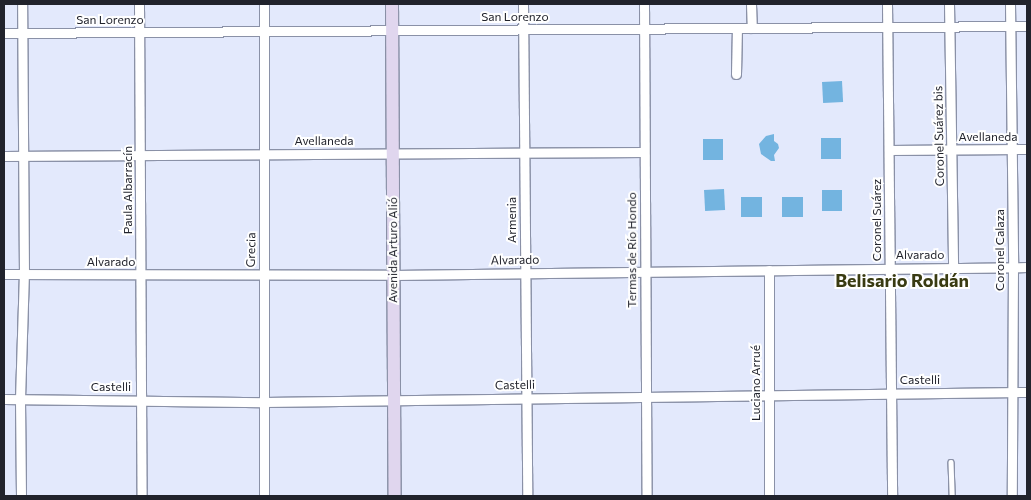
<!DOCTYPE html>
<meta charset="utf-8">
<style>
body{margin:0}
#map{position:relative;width:1031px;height:500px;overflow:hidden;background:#e3e9fc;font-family:Commissioner,sans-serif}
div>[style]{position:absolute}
.building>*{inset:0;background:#73b4e0;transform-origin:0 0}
.roads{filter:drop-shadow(1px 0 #8a91a7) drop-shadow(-1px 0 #8a91a7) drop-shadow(0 1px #8a91a7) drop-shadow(0 -1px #8a91a7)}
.service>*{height:4.5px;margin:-2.25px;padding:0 2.25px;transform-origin:2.25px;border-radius:2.25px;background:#fff}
.minor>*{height:9px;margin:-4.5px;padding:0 4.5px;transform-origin:4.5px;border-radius:4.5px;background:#fff}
.secondary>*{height:12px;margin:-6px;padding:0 6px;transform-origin:6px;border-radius:6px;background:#e0d6ee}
span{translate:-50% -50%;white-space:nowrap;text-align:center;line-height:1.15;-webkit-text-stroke:4px #fff;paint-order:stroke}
.street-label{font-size:12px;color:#21232c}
.district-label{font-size:18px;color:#393b12;font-weight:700}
.frame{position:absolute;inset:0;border:5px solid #21232c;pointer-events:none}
</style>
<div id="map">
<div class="building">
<div style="left:842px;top:81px;width:21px;height:20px;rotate:87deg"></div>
<div style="clip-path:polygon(774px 134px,774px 141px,778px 144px,779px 148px,774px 155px,775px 161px,771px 161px,761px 154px,759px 144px,766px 136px)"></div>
<div style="left:821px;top:138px;width:20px;height:21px"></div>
<div style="left:703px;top:139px;width:20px;height:21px"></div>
<div style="left:724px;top:189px;width:21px;height:20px;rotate:87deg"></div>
<div style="left:842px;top:190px;width:21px;height:20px;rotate:90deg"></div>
<div style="left:741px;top:197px;width:21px;height:20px"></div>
<div style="left:782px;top:197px;width:21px;height:20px"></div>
</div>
<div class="roads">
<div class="service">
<div style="left:951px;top:462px;width:34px;rotate:88deg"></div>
</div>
<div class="minor">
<div style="left:139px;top:4px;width:492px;rotate:89.7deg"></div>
<div style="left:264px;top:4px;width:492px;rotate:90deg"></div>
<div style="left:523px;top:4px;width:492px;rotate:89.5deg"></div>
<div style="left:644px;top:4px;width:492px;rotate:89.7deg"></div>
<div style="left:751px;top:4px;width:24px;rotate:88deg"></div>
<div style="left:887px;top:4px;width:492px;rotate:89.4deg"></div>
<div style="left:949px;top:4px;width:263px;rotate:89.1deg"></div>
<div style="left:1010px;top:4px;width:263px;rotate:89.3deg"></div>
<div style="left:1013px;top:267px;width:229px;rotate:90.3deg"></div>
<div style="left:4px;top:33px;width:1023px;rotate:-0.39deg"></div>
<div style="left:736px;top:74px;width:46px;rotate:-88.8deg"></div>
<div style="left:889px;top:150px;width:138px;rotate:-0.4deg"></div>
<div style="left:4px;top:156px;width:640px;rotate:-0.36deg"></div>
<div style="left:4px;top:274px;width:390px;rotate:0.1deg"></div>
<div style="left:394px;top:275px;width:633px;rotate:-0.72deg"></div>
<div style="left:4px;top:399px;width:260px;rotate:0.7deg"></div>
<div style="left:264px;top:402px;width:763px;rotate:-0.75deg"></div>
<div style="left:21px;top:496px;width:97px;rotate:-90.6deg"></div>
<div style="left:20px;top:399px;width:125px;rotate:-88.2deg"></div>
<div style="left:24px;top:274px;width:270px;rotate:-90.4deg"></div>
<div style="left:769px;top:496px;width:226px;rotate:-90deg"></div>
</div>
<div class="secondary">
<div style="left:392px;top:4px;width:492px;rotate:89.7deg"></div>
</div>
</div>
<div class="street-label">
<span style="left:515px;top:17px">San Lorenzo</span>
<span style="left:110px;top:20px">San Lorenzo</span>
<span style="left:939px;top:136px;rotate:-91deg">Coronel Suárez bis</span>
<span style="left:988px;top:137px">Avellaneda</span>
<span style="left:324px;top:141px">Avellaneda</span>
<span style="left:128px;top:190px;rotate:-90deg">Paula Albarracín</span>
<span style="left:512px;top:220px;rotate:-90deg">Armenia</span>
<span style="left:877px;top:220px;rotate:-90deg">Coronel Suárez</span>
<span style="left:251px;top:250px;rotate:-89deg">Grecia</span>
<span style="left:393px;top:250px;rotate:-90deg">Avenida Arturo Alió</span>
<span style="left:632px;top:250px;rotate:-90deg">Termas de Río Hondo</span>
<span style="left:1000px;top:250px;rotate:-90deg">Coronel Calaza</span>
<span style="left:920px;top:255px">Alvarado</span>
<span style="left:515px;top:260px;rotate:-1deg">Alvarado</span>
<span style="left:111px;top:262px">Alvarado</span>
<span style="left:920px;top:380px">Castelli</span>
<span style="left:756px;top:383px;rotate:-90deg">Luciano Arrué</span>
<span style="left:515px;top:385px;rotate:-1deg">Castelli</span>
<span style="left:111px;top:387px">Castelli</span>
</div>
<div class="district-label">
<span style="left:902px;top:280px">Belisario Roldán</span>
</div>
<div class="frame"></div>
</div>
